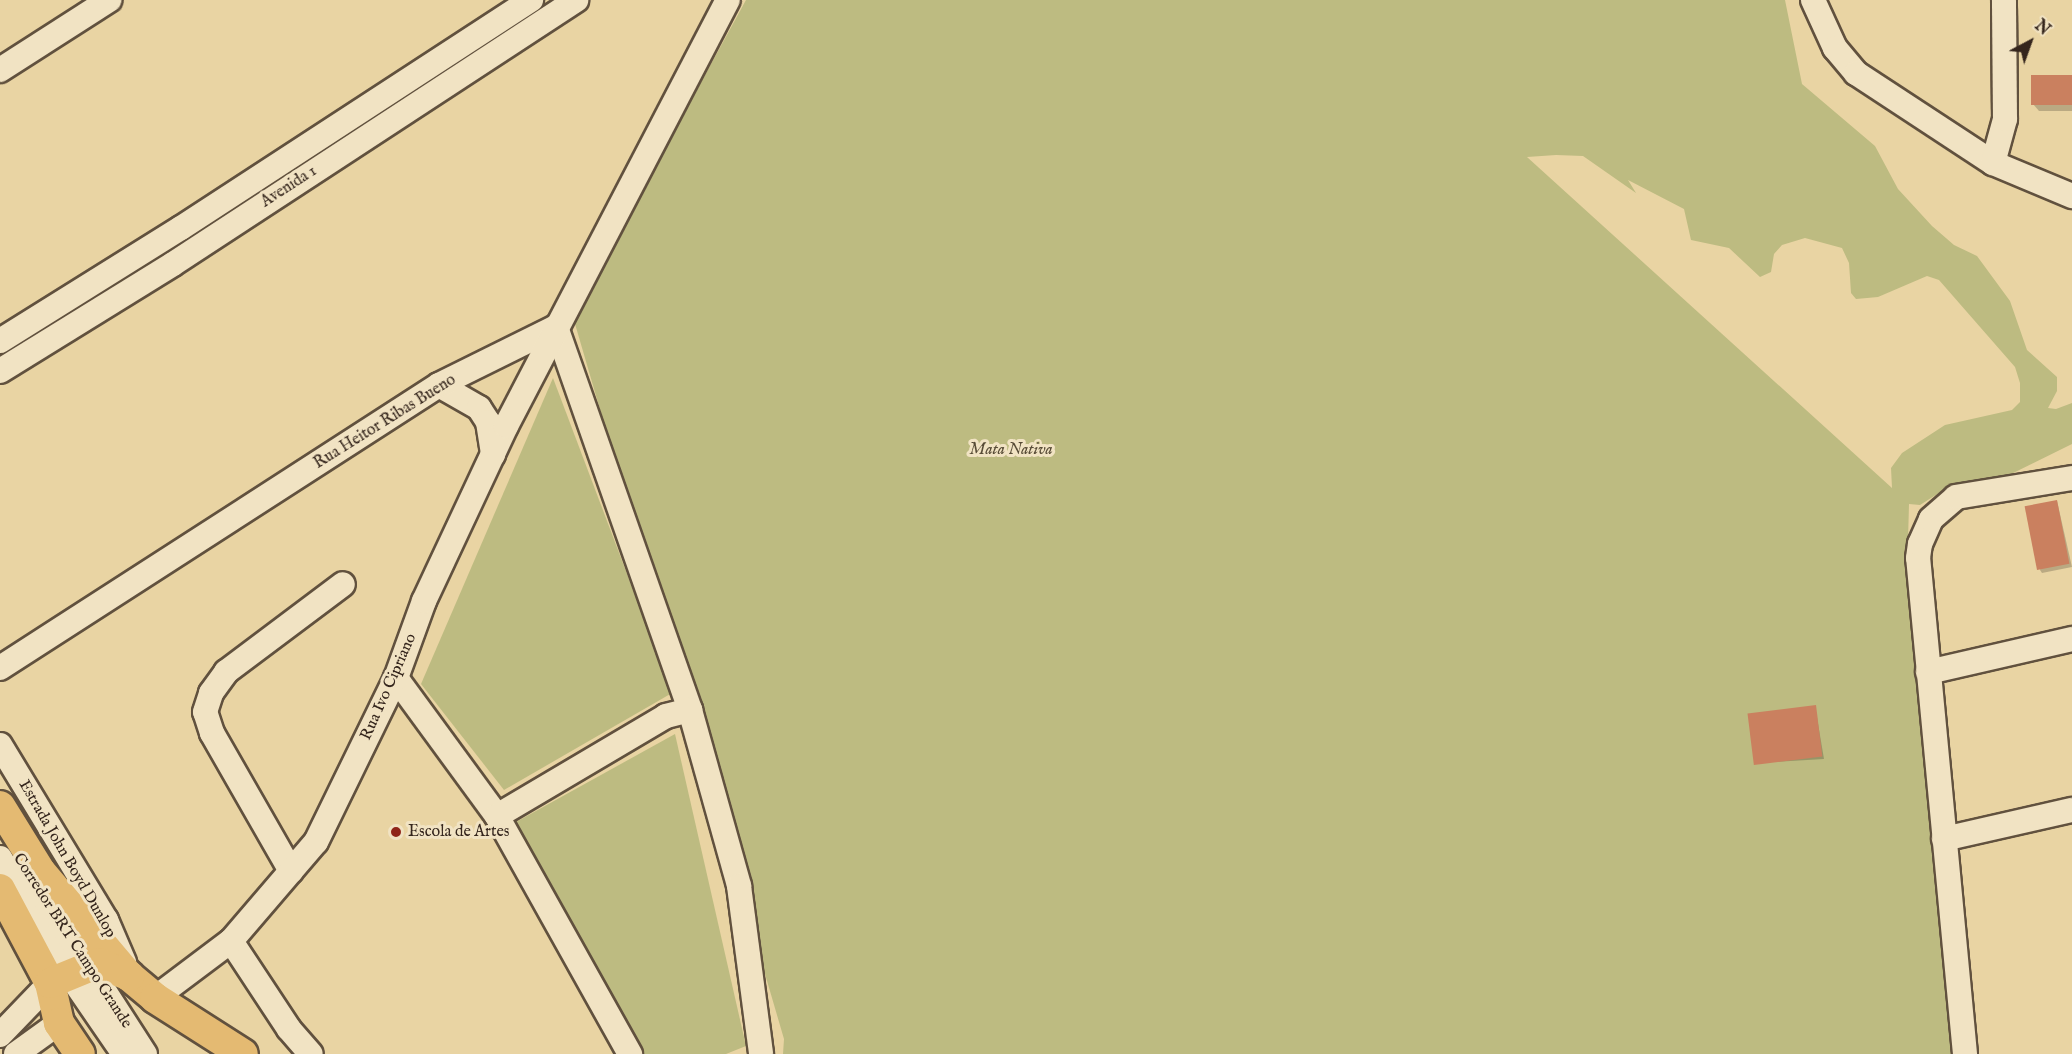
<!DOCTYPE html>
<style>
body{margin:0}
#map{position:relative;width:2072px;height:1054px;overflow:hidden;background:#e9d4a3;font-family:"IM FELL English",serif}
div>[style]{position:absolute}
.green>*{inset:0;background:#bdbb81}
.shadow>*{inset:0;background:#0003}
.building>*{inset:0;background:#ca805f;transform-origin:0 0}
.roads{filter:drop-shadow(2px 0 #61513e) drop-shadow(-2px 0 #61513e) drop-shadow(0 2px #61513e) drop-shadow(0 -2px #61513e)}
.minor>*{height:24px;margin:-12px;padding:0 12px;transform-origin:12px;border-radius:12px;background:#f1e3c3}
.major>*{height:30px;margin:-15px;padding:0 15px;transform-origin:15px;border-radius:15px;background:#e4ba72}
.dots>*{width:16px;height:16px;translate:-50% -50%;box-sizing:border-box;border:3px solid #f1e3c3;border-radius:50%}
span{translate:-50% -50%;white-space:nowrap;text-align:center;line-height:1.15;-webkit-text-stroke:6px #f1e3c3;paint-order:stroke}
.street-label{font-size:16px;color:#34251c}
.park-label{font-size:16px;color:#564a35;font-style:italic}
.poi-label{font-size:16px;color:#34251c}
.left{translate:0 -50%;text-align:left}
.north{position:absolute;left:2000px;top:12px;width:60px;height:60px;-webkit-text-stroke:4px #f1e3c3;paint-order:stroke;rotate:41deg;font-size:16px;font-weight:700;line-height:24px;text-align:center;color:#34251c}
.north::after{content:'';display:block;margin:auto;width:21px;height:27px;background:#34251c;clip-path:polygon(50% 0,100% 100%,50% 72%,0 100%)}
</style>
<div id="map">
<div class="green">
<div style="clip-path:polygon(evenodd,746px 0,1785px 0,1802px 84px,1875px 146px,1898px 189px,1932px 226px,1954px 245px,1977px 256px,2010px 301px,2027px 350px,2057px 377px,2057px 391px,2048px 408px,2056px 409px,2072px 403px,2072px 444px,2001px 479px,1942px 491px,1920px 505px,1909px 504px,1908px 541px,1957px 1054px,783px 1054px,784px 1039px,573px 317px,746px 0,1556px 155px,1583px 156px,1636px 193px,1628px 180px,1684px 209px,1691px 240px,1729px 248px,1760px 277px,1771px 272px,1774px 254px,1782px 245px,1805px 238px,1842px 248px,1849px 263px,1851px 293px,1856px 299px,1878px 297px,1927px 276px,1939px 280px,2015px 367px,2020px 383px,2020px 402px,2012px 410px,1945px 425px,1902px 453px,1891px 468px,1892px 488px,1527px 157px,1556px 155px)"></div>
<div style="clip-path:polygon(553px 378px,672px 693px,504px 790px,421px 684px)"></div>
<div style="clip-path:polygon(675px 734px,746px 1046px,726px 1054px,632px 1054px,516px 822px)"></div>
</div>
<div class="shadow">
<div style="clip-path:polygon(2072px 76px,2072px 111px,2039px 111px,2033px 104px)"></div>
<div style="clip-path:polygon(2057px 501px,2072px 567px,2042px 573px,2040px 570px)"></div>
<div style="clip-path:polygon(1815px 706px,1824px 759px,1755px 763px)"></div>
</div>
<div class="building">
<div style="left:2031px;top:75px;width:41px;height:30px"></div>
<div style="left:2057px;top:500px;width:65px;height:33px;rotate:79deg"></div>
<div style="left:1816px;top:705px;width:52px;height:69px;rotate:83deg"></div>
</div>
<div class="roads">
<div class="minor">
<div style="left:1813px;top:0;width:53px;rotate:65.4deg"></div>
<div style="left:1835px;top:48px;width:33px;rotate:50deg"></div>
<div style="left:1856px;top:73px;width:164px;rotate:33.3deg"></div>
<div style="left:1993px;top:163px;width:86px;rotate:22.7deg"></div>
<div style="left:0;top:70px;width:130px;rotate:-32.7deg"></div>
<div style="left:1993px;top:163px;width:46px;rotate:-74.7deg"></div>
<div style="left:2005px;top:119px;width:119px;rotate:-90.5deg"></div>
<div style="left:556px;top:327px;width:406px;rotate:70.7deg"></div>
<div style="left:690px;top:710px;width:183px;rotate:74.4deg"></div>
<div style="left:739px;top:886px;width:169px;rotate:82.5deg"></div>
<div style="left:0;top:341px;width:213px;rotate:-32deg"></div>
<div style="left:181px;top:228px;width:418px;rotate:-33.1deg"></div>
<div style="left:0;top:371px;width:203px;rotate:-31.7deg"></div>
<div style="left:173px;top:264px;width:482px;rotate:-33.2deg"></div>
<div style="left:439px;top:385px;width:46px;rotate:29.9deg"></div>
<div style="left:479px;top:408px;width:17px;rotate:57deg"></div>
<div style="left:488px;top:422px;width:33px;rotate:81deg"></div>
<div style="left:0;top:668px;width:522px;rotate:-32.81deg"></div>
<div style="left:439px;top:385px;width:131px;rotate:-26.4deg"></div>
<div style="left:1928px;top:672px;width:148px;rotate:-12.9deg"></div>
<div style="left:396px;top:678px;width:171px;rotate:53.8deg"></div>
<div style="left:497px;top:816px;width:273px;rotate:60.8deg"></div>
<div style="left:0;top:745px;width:205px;rotate:58.8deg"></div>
<div style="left:106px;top:920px;width:46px;rotate:66.8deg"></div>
<div style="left:497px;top:816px;width:196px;rotate:-30.6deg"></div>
<div style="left:666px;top:716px;width:25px;rotate:-14deg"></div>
<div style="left:1944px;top:839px;width:131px;rotate:-12.8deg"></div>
<div style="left:0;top:858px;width:135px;rotate:59.3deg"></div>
<div style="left:69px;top:974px;width:97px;rotate:55.5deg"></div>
<div style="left:291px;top:871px;width:159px;rotate:-119.8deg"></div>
<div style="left:212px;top:733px;width:22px;rotate:-108deg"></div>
<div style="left:205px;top:712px;width:20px;rotate:-72deg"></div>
<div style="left:211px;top:693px;width:26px;rotate:-54deg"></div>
<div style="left:226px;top:672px;width:146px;rotate:-36.9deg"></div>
<div style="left:29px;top:874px;width:214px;rotate:57.2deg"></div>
<div style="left:231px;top:941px;width:105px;rotate:56.6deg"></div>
<div style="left:289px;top:1029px;width:33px;rotate:49deg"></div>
<div style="left:155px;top:998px;width:95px;rotate:-36.9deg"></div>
<div style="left:231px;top:941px;width:130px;rotate:-49.4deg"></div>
<div style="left:316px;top:842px;width:182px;rotate:-64deg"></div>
<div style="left:396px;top:678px;width:82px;rotate:-70deg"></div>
<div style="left:424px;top:601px;width:193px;rotate:-64.9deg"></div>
<div style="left:506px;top:426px;width:480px;rotate:-62.5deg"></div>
<div style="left:0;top:1035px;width:72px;rotate:-46.1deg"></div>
<div style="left:16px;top:1054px;width:53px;rotate:-35.8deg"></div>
<div style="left:1965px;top:1054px;width:498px;rotate:-95.4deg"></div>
<div style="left:1918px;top:558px;width:14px;rotate:-82deg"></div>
<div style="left:1920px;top:544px;width:27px;rotate:-66deg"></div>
<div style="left:1931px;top:519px;width:33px;rotate:-41deg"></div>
<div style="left:1956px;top:497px;width:118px;rotate:-9.3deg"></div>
</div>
<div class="major">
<div style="left:0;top:806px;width:78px;rotate:58.2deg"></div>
<div style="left:41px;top:872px;width:136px;rotate:49.8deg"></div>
<div style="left:129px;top:976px;width:34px;rotate:40deg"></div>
<div style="left:155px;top:998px;width:104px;rotate:32.5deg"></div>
<div style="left:0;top:889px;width:106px;rotate:62deg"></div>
<div style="left:50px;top:983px;width:41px;rotate:77.3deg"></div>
<div style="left:59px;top:1023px;width:37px;rotate:56deg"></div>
<div style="left:50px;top:983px;width:53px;rotate:-22.2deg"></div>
<div style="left:99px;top:963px;width:33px;rotate:23deg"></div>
</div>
</div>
<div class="dots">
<div style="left:396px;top:832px;background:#8f2418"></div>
</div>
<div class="street-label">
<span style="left:289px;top:187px;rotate:-33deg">Avenida 1</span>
<span style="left:385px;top:422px;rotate:-32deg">Rua Heitor Ribas Bueno</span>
<span style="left:389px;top:687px;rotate:-66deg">Rua Ivo Cipriano</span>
<span style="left:67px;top:859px;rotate:60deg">Estrada John Boyd Dunlop</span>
<span style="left:72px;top:941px;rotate:57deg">Corredor BRT Campo Grande</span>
</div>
<div class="park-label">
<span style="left:1011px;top:450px">Mata Nativa</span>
</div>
<div class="poi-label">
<span class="left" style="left:408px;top:832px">Escola de Artes</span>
</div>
<div class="north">N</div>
</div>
